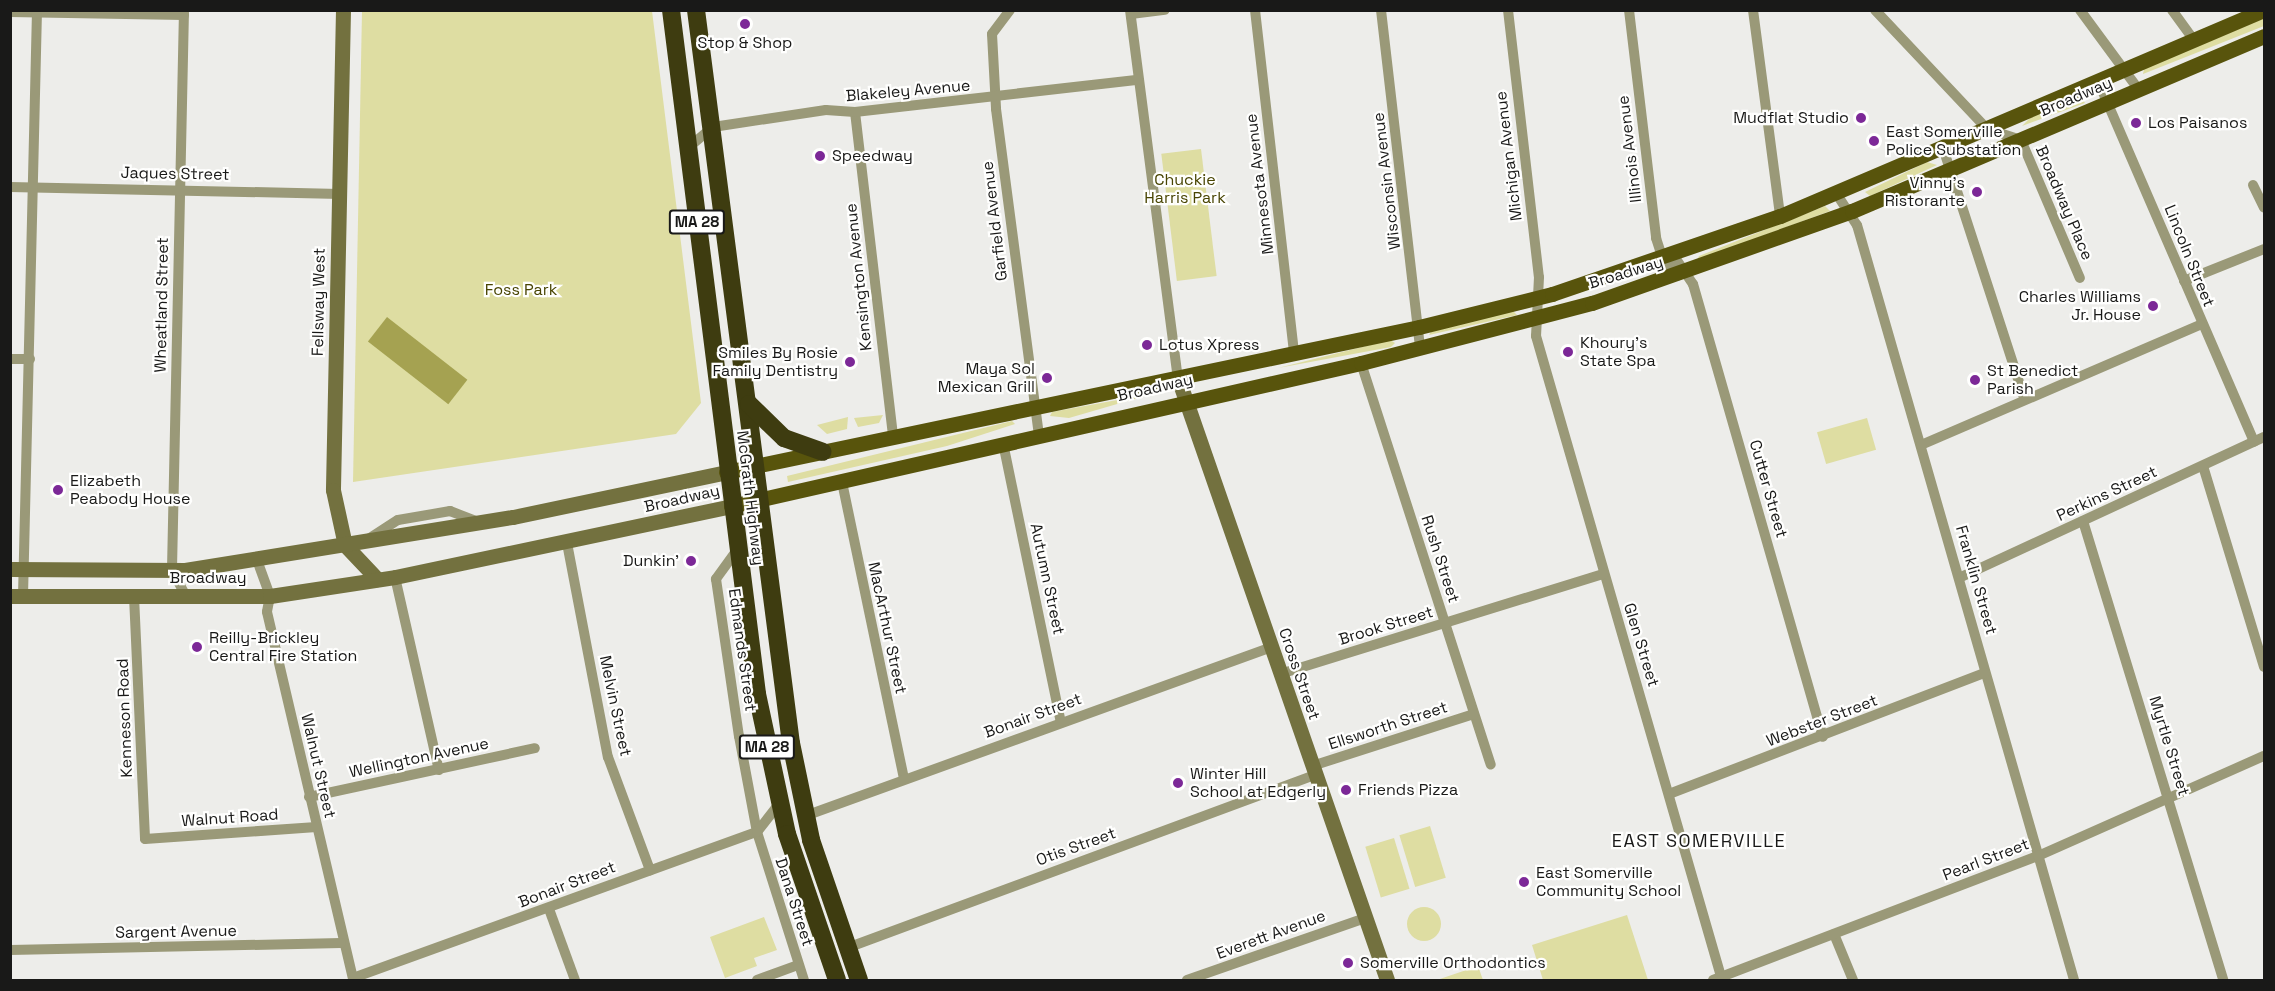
<!DOCTYPE html>
<style>
body{margin:0}
#map{position:relative;width:2275px;height:991px;overflow:hidden;background:#ededea;font-family:"Space Grotesk",sans-serif}
div>[style]{position:absolute}
.green>*{inset:0;background:#dedda2;transform-origin:0 0}
.round{border-radius:50%}
.water>*{inset:0;background:#a5a251;transform-origin:0 0}
.street>*{height:10px;margin:-5px;padding:0 5px;transform-origin:5px;border-radius:5px;background:#9a9978}
.secondary>*{height:15px;margin:-7.5px;padding:0 7.5px;transform-origin:7.5px;border-radius:7.5px;background:#73713f}
.primary>*{height:15px;margin:-7.5px;padding:0 7.5px;transform-origin:7.5px;border-radius:7.5px;background:#58540c}
.highway>*{height:18px;margin:-9px;padding:0 9px;transform-origin:9px;border-radius:9px;background:#3e3c10}
.dots>*{width:16px;height:16px;translate:-50% -50%;box-sizing:border-box;border:3px solid #fffffe;border-radius:50%}
span{translate:-50% -50%;white-space:nowrap;text-align:center;line-height:1.15;-webkit-text-stroke:4.5px #fffffe;paint-order:stroke}
.shield-label span{padding:2px 4px;background:#fffffe;border:2px solid;border-radius:4px;-webkit-text-stroke-width:0}
.shield-label{font-size:15px;color:#191918;font-weight:700}
.poi-label{font-size:16px;color:#191918}
.right{translate:-100% -50%;text-align:right}
.left{translate:0 -50%;text-align:left}
.street-label{font-size:16px;color:#191918}
.park-label{font-size:16px;color:#484402}
.neighbourhood-label{font-size:18px;color:#191918;letter-spacing:1.5px}
.frame{position:absolute;inset:0;border:12px solid #191918;pointer-events:none}
</style>
<div id="map">
<div class="green">
<div style="clip-path:polygon(362px 11px,652px 11px,701px 403px,676px 434px,353px 482px)"></div>
<div style="clip-path:polygon(2264px 18px,2264px 26px,2143px 74px,2144px 69px)"></div>
<div style="clip-path:polygon(2080px 96px,2085px 103px,2022px 126px,2030px 118px)"></div>
<div style="left:1201px;top:149px;width:128px;height:40px;rotate:83deg"></div>
<div style="clip-path:polygon(1927px 162px,1937px 165px,1870px 196px,1865px 192px)"></div>
<div style="clip-path:polygon(1825px 206px,1830px 211px,1697px 260px,1699px 256px)"></div>
<div style="clip-path:polygon(1513px 311px,1517px 315px,1429px 335px,1432px 330px)"></div>
<div style="clip-path:polygon(1390px 340px,1395px 343px,1391px 347px,1278px 368px)"></div>
<div style="clip-path:polygon(1155px 393px,1069px 418px,1050px 416px,1052px 412px)"></div>
<div style="clip-path:polygon(883px 415px,879px 423px,858px 427px,854px 418px)"></div>
<div style="clip-path:polygon(848px 417px,847px 429px,827px 434px,817px 425px)"></div>
<div style="left:1867px;top:418px;width:33px;height:52px;rotate:74deg"></div>
<div style="clip-path:polygon(1012px 421px,1015px 424px,947px 446px,788px 482px,787px 476px)"></div>
<div style="left:1430px;top:826px;width:54px;height:32px;rotate:73deg"></div>
<div style="left:1394px;top:838px;width:53px;height:30px;rotate:73deg"></div>
<div class="round" style="left:1407px;top:907px;width:34px;height:34px"></div>
<div style="clip-path:polygon(1627px 915px,1648px 980px,1543px 980px,1532px 945px)"></div>
<div style="clip-path:polygon(764px 917px,777px 950px,754px 958px,757px 966px,725px 978px,710px 937px)"></div>
<div style="clip-path:polygon(1478px 966px,1483px 980px,1437px 980px)"></div>
</div>
<div class="water">
<div style="left:387px;top:317px;width:102px;height:31px;rotate:38deg"></div>
</div>
<div class="street">
<div style="left:184px;top:10px;width:560px;rotate:91.23deg"></div>
<div style="left:172px;top:570px;width:30px;rotate:62deg"></div>
<div style="left:1010px;top:10px;width:30px;rotate:127deg"></div>
<div style="left:992px;top:34px;width:75px;rotate:86.9deg"></div>
<div style="left:996px;top:109px;width:328px;rotate:82.5deg"></div>
<div style="left:1130px;top:10px;width:371px;rotate:82.6deg"></div>
<div style="left:1255px;top:10px;width:346px;rotate:83.5deg"></div>
<div style="left:1381px;top:10px;width:340px;rotate:83.4deg"></div>
<div style="left:1508px;top:10px;width:269px;rotate:83.4deg"></div>
<div style="left:1539px;top:277px;width:59px;rotate:92.9deg"></div>
<div style="left:1536px;top:336px;width:670px;rotate:73.89deg"></div>
<div style="left:1629px;top:10px;width:230px;rotate:83.2deg"></div>
<div style="left:1656px;top:238px;width:22px;rotate:72deg"></div>
<div style="left:1663px;top:259px;width:23px;rotate:45deg"></div>
<div style="left:1753px;top:10px;width:208px;rotate:82.5deg"></div>
<div style="left:1875px;top:10px;width:163px;rotate:46.7deg"></div>
<div style="left:1987px;top:129px;width:36px;rotate:18deg"></div>
<div style="left:2021px;top:140px;width:150px;rotate:66.9deg"></div>
<div style="left:2080px;top:10px;width:99px;rotate:53.6deg"></div>
<div style="left:2172px;top:10px;width:37px;rotate:54deg"></div>
<div style="left:10px;top:12px;width:174px;rotate:1deg"></div>
<div style="left:1131px;top:14px;width:34px;rotate:-7deg"></div>
<div style="left:2098px;top:81px;width:393px;rotate:66.6deg"></div>
<div style="left:855px;top:112px;width:327px;rotate:83.3deg"></div>
<div style="left:689px;top:147px;width:31px;rotate:-40deg"></div>
<div style="left:713px;top:127px;width:114px;rotate:-8.6deg"></div>
<div style="left:826px;top:110px;width:29px;rotate:4deg"></div>
<div style="left:855px;top:112px;width:285px;rotate:-6.5deg"></div>
<div style="left:1943px;top:148px;width:263px;rotate:72deg"></div>
<div style="left:2253px;top:185px;width:25px;rotate:64deg"></div>
<div style="left:10px;top:187px;width:330px;rotate:1.2deg"></div>
<div style="left:1836px;top:193px;width:38px;rotate:57deg"></div>
<div style="left:1857px;top:225px;width:786px;rotate:73.96deg"></div>
<div style="left:1674px;top:256px;width:34px;rotate:56deg"></div>
<div style="left:1693px;top:284px;width:471px;rotate:74deg"></div>
<div style="left:2184px;top:281px;width:86px;rotate:-21.8deg"></div>
<div style="left:10px;top:359px;width:20px"></div>
<div style="left:1361px;top:363px;width:422px;rotate:72.1deg"></div>
<div style="left:1003px;top:443px;width:285px;rotate:78.3deg"></div>
<div style="left:1921px;top:445px;width:304px;rotate:-23.3deg"></div>
<div style="left:2203px;top:466px;width:210px;rotate:73.1deg"></div>
<div style="left:842px;top:482px;width:303px;rotate:78.2deg"></div>
<div style="left:2083px;top:521px;width:480px;rotate:73deg"></div>
<div style="left:370px;top:538px;width:33px;rotate:-33deg"></div>
<div style="left:398px;top:520px;width:53px;rotate:-9.8deg"></div>
<div style="left:450px;top:511px;width:31px;rotate:21deg"></div>
<div style="left:567px;top:543px;width:218px;rotate:79.2deg"></div>
<div style="left:608px;top:757px;width:121px;rotate:69.6deg"></div>
<div style="left:737px;top:550px;width:36px;rotate:126deg"></div>
<div style="left:716px;top:579px;width:159px;rotate:81.7deg"></div>
<div style="left:739px;top:736px;width:98px;rotate:79.4deg"></div>
<div style="left:757px;top:832px;width:155px;rotate:72.4deg"></div>
<div style="left:257px;top:560px;width:38px;rotate:70deg"></div>
<div style="left:270px;top:596px;width:16px;rotate:101deg"></div>
<div style="left:267px;top:612px;width:378px;rotate:76.8deg"></div>
<div style="left:395px;top:577px;width:198px;rotate:77.2deg"></div>
<div style="left:1961px;top:577px;width:334px;rotate:-24.8deg"></div>
<div style="left:23px;top:596px;width:586px;rotate:-88.63deg"></div>
<div style="left:134px;top:596px;width:243px;rotate:87.4deg"></div>
<div style="left:145px;top:839px;width:172px;rotate:-4deg"></div>
<div style="left:1280px;top:674px;width:339px;rotate:-17.2deg"></div>
<div style="left:1312px;top:766px;width:170px;rotate:-17.8deg"></div>
<div style="left:1669px;top:794px;width:338px;rotate:-21deg"></div>
<div style="left:309px;top:797px;width:231px;rotate:-12.2deg"></div>
<div style="left:805px;top:816px;width:496px;rotate:-19.9deg"></div>
<div style="left:549px;top:909px;width:76px;rotate:69.9deg"></div>
<div style="left:1834px;top:934px;width:50px;rotate:67.6deg"></div>
<div style="left:847px;top:948px;width:499px;rotate:-20.3deg"></div>
<div style="left:10px;top:950px;width:331px;rotate:-1.2deg"></div>
<div style="left:353px;top:978px;width:430px;rotate:-19.9deg"></div>
<div style="left:757px;top:832px;width:36px;rotate:-52deg"></div>
<div style="left:757px;top:980px;width:44px;rotate:-20.1deg"></div>
<div style="left:1187px;top:980px;width:188px;rotate:-19.2deg"></div>
<div style="left:1713px;top:980px;width:348px;rotate:-20.9deg"></div>
<div style="left:2038px;top:856px;width:247px;rotate:-23.9deg"></div>
</div>
<div class="secondary">
<div style="left:343px;top:10px;width:480px;rotate:91.2deg"></div>
<div style="left:333px;top:490px;width:56px;rotate:77.7deg"></div>
<div style="left:345px;top:545px;width:47px;rotate:46.7deg"></div>
<div style="left:1178px;top:378px;width:637px;rotate:70.85deg"></div>
<div style="left:10px;top:569px;width:175px;rotate:0.3deg"></div>
<div style="left:185px;top:570px;width:332px;rotate:-9.2deg"></div>
<div style="left:513px;top:517px;width:218px;rotate:-11.9deg"></div>
<div style="left:10px;top:596px;width:260px"></div>
<div style="left:270px;top:596px;width:126px;rotate:-8.6deg"></div>
<div style="left:395px;top:577px;width:343px;rotate:-11.9deg"></div>
</div>
<div class="primary">
<div style="left:726px;top:472px;width:708px;rotate:-11.82deg"></div>
<div style="left:1419px;top:327px;width:137px;rotate:-13.9deg"></div>
<div style="left:1552px;top:294px;width:241px;rotate:-18.9deg"></div>
<div style="left:1780px;top:216px;width:526px;rotate:-23.06deg"></div>
<div style="left:731px;top:506px;width:646px;rotate:-12.79deg"></div>
<div style="left:1361px;top:363px;width:239px;rotate:-14.6deg"></div>
<div style="left:1592px;top:303px;width:276px;rotate:-19.5deg"></div>
<div style="left:1852px;top:211px;width:448px;rotate:-23deg"></div>
</div>
<div class="highway">
<div style="left:671px;top:10px;width:689px;rotate:82.83deg"></div>
<div style="left:757px;top:694px;width:143px;rotate:77.9deg"></div>
<div style="left:787px;top:834px;width:154px;rotate:71.1deg"></div>
<div style="left:696px;top:10px;width:739px;rotate:82.62deg"></div>
<div style="left:791px;top:743px;width:99px;rotate:78.3deg"></div>
<div style="left:811px;top:840px;width:148px;rotate:71.1deg"></div>
<div style="left:749px;top:404px;width:49px;rotate:44.2deg"></div>
<div style="left:784px;top:438px;width:41px;rotate:19.7deg"></div>
</div>
<div class="dots">
<div style="left:745px;top:24px;background:#7c2897"></div>
<div style="left:1861px;top:118px;background:#7c2897"></div>
<div style="left:2136px;top:123px;background:#7c2897"></div>
<div style="left:1874px;top:141px;background:#7c2897"></div>
<div style="left:820px;top:156px;background:#7c2897"></div>
<div style="left:1977px;top:192px;background:#7c2897"></div>
<div style="left:2153px;top:306px;background:#7c2897"></div>
<div style="left:1147px;top:345px;background:#7c2897"></div>
<div style="left:1568px;top:352px;background:#7c2897"></div>
<div style="left:850px;top:362px;background:#7c2897"></div>
<div style="left:1047px;top:378px;background:#7c2897"></div>
<div style="left:1975px;top:380px;background:#7c2897"></div>
<div style="left:58px;top:490px;background:#7c2897"></div>
<div style="left:691px;top:561px;background:#7c2897"></div>
<div style="left:197px;top:647px;background:#7c2897"></div>
<div style="left:1178px;top:783px;background:#7c2897"></div>
<div style="left:1346px;top:790px;background:#7c2897"></div>
<div style="left:1524px;top:882px;background:#7c2897"></div>
<div style="left:1348px;top:963px;background:#7c2897"></div>
</div>
<div class="shield-label">
<span style="left:697px;top:222px">MA 28</span>
<span style="left:767px;top:747px">MA 28</span>
</div>
<div class="poi-label">
<span style="left:745px;top:43px">Stop &amp; Shop</span>
<span class="right" style="left:1849px;top:118px">Mudflat Studio</span>
<span class="left" style="left:2148px;top:123px">Los Paisanos</span>
<span class="left" style="left:1886px;top:141px">East Somerville<br>Police Substation</span>
<span class="left" style="left:832px;top:156px">Speedway</span>
<span class="right" style="left:1965px;top:192px">Vinny's<br>Ristorante</span>
<span class="right" style="left:2141px;top:306px">Charles Williams<br>Jr. House</span>
<span class="left" style="left:1580px;top:352px">Khoury's<br>State Spa</span>
<span class="left" style="left:1159px;top:345px">Lotus Xpress</span>
<span class="right" style="left:838px;top:362px">Smiles By Rosie<br>Family Dentistry</span>
<span class="right" style="left:1035px;top:378px">Maya Sol<br>Mexican Grill</span>
<span class="left" style="left:1987px;top:380px">St Benedict<br>Parish</span>
<span class="left" style="left:70px;top:490px">Elizabeth<br>Peabody House</span>
<span class="right" style="left:679px;top:561px">Dunkin'</span>
<span class="left" style="left:209px;top:647px">Reilly-Brickley<br>Central Fire Station</span>
<span class="left" style="left:1190px;top:783px">Winter Hill<br>School at Edgerly</span>
<span class="left" style="left:1358px;top:790px">Friends Pizza</span>
<span class="left" style="left:1536px;top:882px">East Somerville<br>Community School</span>
<span class="left" style="left:1360px;top:963px">Somerville Orthodontics</span>
</div>
<div class="street-label">
<span style="left:908px;top:91px;rotate:-5deg">Blakeley Avenue</span>
<span style="left:2076px;top:97px;rotate:-23deg">Broadway</span>
<span style="left:1630px;top:149px;rotate:-97deg">Illinois Avenue</span>
<span style="left:1509px;top:156px;rotate:-97deg">Michigan Avenue</span>
<span style="left:175px;top:174px;rotate:1deg">Jaques Street</span>
<span style="left:1387px;top:181px;rotate:-97deg">Wisconsin Avenue</span>
<span style="left:1260px;top:184px;rotate:-97deg">Minnesota Avenue</span>
<span style="left:2064px;top:203px;rotate:67deg">Broadway Place</span>
<span style="left:995px;top:221px;rotate:-97deg">Garfield Avenue</span>
<span style="left:2189px;top:256px;rotate:68deg">Lincoln Street</span>
<span style="left:1626px;top:273px;rotate:-17deg">Broadway</span>
<span style="left:859px;top:277px;rotate:-96deg">Kensington Avenue</span>
<span style="left:319px;top:302px;rotate:-89deg">Fellsway West</span>
<span style="left:162px;top:305px;rotate:-89deg">Wheatland Street</span>
<span style="left:1155px;top:388px;rotate:-13deg">Broadway</span>
<span style="left:1768px;top:489px;rotate:74deg">Cutter Street</span>
<span style="left:2107px;top:494px;rotate:-25deg">Perkins Street</span>
<span style="left:750px;top:498px;rotate:83deg">McGrath Highway</span>
<span style="left:682px;top:499px;rotate:-13deg">Broadway</span>
<span style="left:1440px;top:559px;rotate:72deg">Rush Street</span>
<span style="left:208px;top:578px">Broadway</span>
<span style="left:1047px;top:579px;rotate:78deg">Autumn Street</span>
<span style="left:1976px;top:580px;rotate:74deg">Franklin Street</span>
<span style="left:1386px;top:626px;rotate:-17deg">Brook Street</span>
<span style="left:887px;top:628px;rotate:78deg">MacArthur Street</span>
<span style="left:1641px;top:645px;rotate:73deg">Glen Street</span>
<span style="left:742px;top:650px;rotate:82deg">Edmands Street</span>
<span style="left:1299px;top:674px;rotate:71deg">Cross Street</span>
<span style="left:615px;top:706px;rotate:78deg">Melvin Street</span>
<span style="left:1033px;top:716px;rotate:-20deg">Bonair Street</span>
<span style="left:125px;top:718px;rotate:-92deg">Kenneson Road</span>
<span style="left:1822px;top:721px;rotate:-21deg">Webster Street</span>
<span style="left:1388px;top:726px;rotate:-18deg">Ellsworth Street</span>
<span style="left:2169px;top:746px;rotate:73deg">Myrtle Street</span>
<span style="left:419px;top:758px;rotate:-12deg">Wellington Avenue</span>
<span style="left:318px;top:766px;rotate:77deg">Walnut Street</span>
<span style="left:230px;top:818px;rotate:-4deg">Walnut Road</span>
<span style="left:1076px;top:847px;rotate:-20deg">Otis Street</span>
<span style="left:1986px;top:860px;rotate:-21deg">Pearl Street</span>
<span style="left:567px;top:885px;rotate:-21deg">Bonair Street</span>
<span style="left:794px;top:902px;rotate:72deg">Dana Street</span>
<span style="left:176px;top:932px;rotate:-1deg">Sargent Avenue</span>
<span style="left:1271px;top:935px;rotate:-20deg">Everett Avenue</span>
</div>
<div class="park-label">
<span style="left:1185px;top:189px">Chuckie<br>Harris Park</span>
<span style="left:521px;top:290px">Foss Park</span>
</div>
<div class="neighbourhood-label">
<span style="left:1699px;top:841px">EAST SOMERVILLE</span>
</div>
<div class="frame"></div>
</div>
